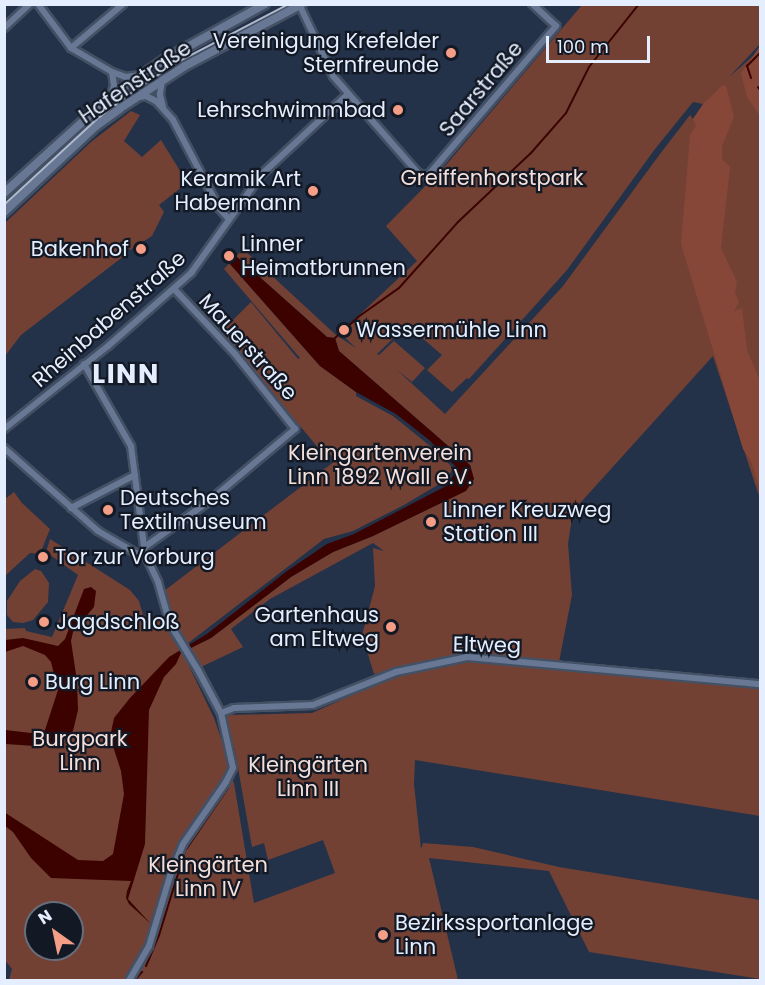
<!DOCTYPE html>
<meta charset="utf-8">
<style>
body{margin:0}
#map{position:relative;width:765px;height:985px;overflow:hidden;background:#233149;font-family:Poppins,sans-serif}
div>[style]{position:absolute}
.green>*{inset:0;background:#734134}
.forest>*{inset:0;background:#864738}
.water>*{inset:0;background:#3b0200}
.stream>*{height:2px;margin:-1px;padding:0 1px;transform-origin:1px;border-radius:1px;background:#3b0200}
.roads{filter:drop-shadow(2px 0 #445064) drop-shadow(-2px 0 #445064) drop-shadow(0 2px #445064) drop-shadow(0 -2px #445064)}
.street>*{height:6px;margin:-3px;padding:0 3px;transform-origin:3px;border-radius:3px;background:#687894}
.secondary>*{height:8px;margin:-4px;padding:0 4px;transform-origin:4px;border-radius:4px;background:#687894}
.tram>*{height:1.5px;margin:-0.75px;padding:0 0.75px;transform-origin:0.75px;border-radius:0.75px;background:#aeb9cc}
.dots>*{width:16px;height:16px;translate:-50% -50%;box-sizing:border-box;border:3px solid #121924;border-radius:50%}
span{translate:-50% -50%;white-space:nowrap;text-align:center;line-height:1.15;-webkit-text-stroke:4.5px #121924;paint-order:stroke}
.poi-label{font-size:21px;color:#e5eeff}
.right{translate:-100% -50%;text-align:right}
.left{translate:0 -50%;text-align:left}
.street-label{font-size:21px;color:#e5eeff}
.park-label{font-size:21px;color:#f4dfda}
.district-label{font-size:27px;color:#e5eeff;font-weight:700;letter-spacing:1.5px}
.frame{position:absolute;inset:0;border:6px solid #e5eeff;pointer-events:none}
.north{position:absolute;left:24px;top:901px;width:60px;height:60px;box-sizing:border-box;background:#121924;border:2px solid #666e7c;border-radius:50%;rotate:327deg;font-size:16px;font-weight:700;line-height:24px;text-align:center;color:#e5eeff}
.north::after{content:'';display:block;margin:auto;width:21px;height:27px;background:#f49e88;clip-path:polygon(50% 0,100% 100%,50% 72%,0 100%)}
.scale{position:absolute;left:546px;top:36px;width:104px;height:27px;box-sizing:border-box;border:3px solid #e5eeff;border-top:0;padding-left:8px;font-size:18px;line-height:21px;white-space:nowrap;color:#e5eeff;-webkit-text-stroke:4px #121924;paint-order:stroke}
</style>
<div id="map">
<div class="green">
<div style="clip-path:polygon(evenodd,582px 5px,760px 5px,760px 44px,729px 77px,760px 50px,760px 499px,713px 356px,573px 511px,568px 544px,572px 595px,559px 662px,475px 655px,448px 657px,374px 674px,362px 635px,375px 586px,373px 548px,384px 551px,373px 543px,270px 599px,231px 629px,243px 647px,201px 667px,186px 650px,211px 638px,291px 577px,333px 552px,373px 536px,465px 491px,474px 479px,470px 465px,339px 351px,335px 338px,327px 337px,237px 257px,230px 264px,320px 366px,356px 392px,356px 396px,393px 416px,435px 450px,453px 468px,446px 480px,404px 505px,353px 531px,324px 539px,187px 644px,171px 617px,164px 591px,335px 461px,330px 454px,326px 457px,221px 332px,251px 302px,298px 359px,300px 358px,224px 269px,243px 249px,336px 335px,356px 348px,340px 333px,417px 261px,386px 226px,446px 165px,582px 5px,693px 102px,703px 104px,693px 119px,690px 115px,660px 154px,563px 286px,445px 414px,396px 369px,412px 382px,425px 368px,394px 341px,379px 355px,377px 354px,407px 325px,442px 355px,427px 370px,452px 392px,467px 378px,469px 379px,567px 270px,655px 149px,693px 102px)"></div>
<div style="clip-path:polygon(131px 111px,140px 115px,124px 141px,142px 157px,161px 140px,182px 174px,186px 172px,191px 180px,159px 205px,164px 212px,152px 236px,130px 250px,128px 247px,121px 252px,124px 256px,21px 335px,5px 356px,5px 223px,91px 142px)"></div>
<div style="clip-path:polygon(14px 492px,22px 503px,50px 529px,40px 554px,30px 553px,5px 576px,5px 499px)"></div>
<div style="clip-path:polygon(evenodd,50px 539px,130px 590px,139px 601px,143px 615px,162px 620px,185px 658px,214px 718px,226px 753px,228px 769px,234px 783px,254px 903px,335px 873px,323px 840px,268px 860px,264px 843px,252px 847px,235px 751px,226px 717px,230px 715px,312px 713px,397px 675px,445px 663px,474px 660px,760px 686px,760px 816px,415px 760px,414px 784px,421px 849px,423px 843px,473px 847px,559px 867px,760px 900px,760px 979px,589px 952px,549px 871px,429px 858px,458px 980px,9px 980px,12px 969px,4px 959px,4px 629px,25px 628px,26px 631px,52px 637px,78px 575px,46px 552px,50px 539px,36px 913px,72px 913px,72px 949px,36px 949px,36px 913px)"></div>
<div style="clip-path:polygon(35px 569px,41px 571px,49px 583px,48px 602px,33px 620px,23px 623px,13px 622px,7px 615px,7px 601px,20px 581px)"></div>
</div>
<div class="forest">
<div style="clip-path:polygon(760px 46px,760px 116px,747px 97px,741px 73px)"></div>
<div style="clip-path:polygon(723px 85px,726px 86px,734px 117px,722px 146px,722px 159px,730px 167px,721px 248px,737px 282px,735px 293px,739px 302px,734px 311px,742px 308px,747px 350px,760px 381px,760px 490px,751px 461px,743px 449px,681px 244px,690px 135px,696px 126px,693px 119px,704px 103px)"></div>
</div>
<div class="water">
<div style="clip-path:polygon(237px 257px,327px 337px,335px 338px,339px 351px,470px 465px,474px 479px,466px 491px,373px 536px,333px 552px,291px 577px,211px 638px,181px 653px,176px 664px,164px 677px,149px 710px,145px 844px,128px 899px,151px 924px,129px 904px,126px 898px,127px 891px,131px 881px,51px 878px,31px 858px,13px 832px,5px 826px,4px 812px,78px 860px,103px 861px,113px 854px,124px 794px,121px 771px,110px 737px,114px 718px,130px 698px,169px 657px,207px 634px,287px 571px,327px 544px,354px 534px,448px 485px,457px 468px,428px 439px,396px 414px,356px 392px,320px 366px,230px 264px)"></div>
<div style="clip-path:polygon(91px 587px,96px 591px,94px 607px,73px 632px,71px 641px,77px 681px,78px 710px,73px 731px,64px 739px,51px 744px,35px 746px,5px 744px,5px 730px,40px 734px,45px 730px,58px 690px,51px 662px,45px 655px,23px 646px,5px 652px,5px 640px,23px 638px,58px 646px,65px 639px,84px 589px)"></div>
</div>
<div class="stream">
<div style="left:751px;top:78px;width:13px;rotate:-108deg"></div>
<div style="left:747px;top:66px;width:18px;rotate:-45deg"></div>
<div style="left:758px;top:87px;width:4px;rotate:56deg"></div>
<div style="left:335px;top:338px;width:31px;rotate:-42deg"></div>
<div style="left:358px;top:317px;width:50px;rotate:-35.3deg"></div>
<div style="left:399px;top:288px;width:89px;rotate:-48.2deg"></div>
<div style="left:458px;top:222px;width:100px;rotate:-43.4deg"></div>
<div style="left:531px;top:153px;width:53px;rotate:-48.8deg"></div>
<div style="left:566px;top:113px;width:51px;rotate:-63.4deg"></div>
<div style="left:589px;top:67px;width:80px;rotate:-51.6deg"></div>
<div style="left:146px;top:966px;width:34px;rotate:-67deg"></div>
<div style="left:159px;top:935px;width:88px;rotate:-72.8deg"></div>
<div style="left:185px;top:851px;width:76px;rotate:-55.7deg"></div>
<div style="left:135px;top:980px;width:11px;rotate:-49deg"></div>
</div>
<div class="roads">
<div class="street">
<div style="left:38px;top:4px;width:55px;rotate:53.1deg"></div>
<div style="left:71px;top:48px;width:48px;rotate:30.3deg"></div>
<div style="left:112px;top:72px;width:15px;rotate:20deg"></div>
<div style="left:126px;top:77px;width:14px;rotate:-8deg"></div>
<div style="left:299px;top:4px;width:80px;rotate:64.7deg"></div>
<div style="left:333px;top:76px;width:128px;rotate:48.8deg"></div>
<div style="left:417px;top:172px;width:8px;rotate:30deg"></div>
<div style="left:424px;top:176px;width:7px;rotate:-27deg"></div>
<div style="left:430px;top:173px;width:194px;rotate:-49.4deg"></div>
<div style="left:556px;top:26px;width:33px;rotate:-137deg"></div>
<div style="left:4px;top:28px;width:35px;rotate:-43deg"></div>
<div style="left:71px;top:48px;width:68px;rotate:-40.2deg"></div>
<div style="left:162px;top:80px;width:15px;rotate:98deg"></div>
<div style="left:160px;top:95px;width:12px;rotate:76deg"></div>
<div style="left:110px;top:97px;width:12px;rotate:-70deg"></div>
<div style="left:114px;top:86px;width:14px;rotate:-98deg"></div>
<div style="left:140px;top:97px;width:6px;rotate:-9deg"></div>
<div style="left:146px;top:96px;width:11px;rotate:27deg"></div>
<div style="left:156px;top:101px;width:25px;rotate:48deg"></div>
<div style="left:173px;top:120px;width:99px;rotate:62.4deg"></div>
<div style="left:219px;top:208px;width:13px;rotate:48deg"></div>
<div style="left:84px;top:364px;width:95px;rotate:60.2deg"></div>
<div style="left:131px;top:446px;width:109px;rotate:82.6deg"></div>
<div style="left:145px;top:554px;width:31px;rotate:65deg"></div>
<div style="left:158px;top:582px;width:44px;rotate:74.1deg"></div>
<div style="left:170px;top:624px;width:54px;rotate:58.7deg"></div>
<div style="left:198px;top:670px;width:49px;rotate:61.9deg"></div>
<div style="left:221px;top:713px;width:56px;rotate:77.7deg"></div>
<div style="left:233px;top:768px;width:16px;rotate:117deg"></div>
<div style="left:226px;top:782px;width:75px;rotate:124.7deg"></div>
<div style="left:183px;top:844px;width:35px;rotate:112deg"></div>
<div style="left:170px;top:876px;width:73px;rotate:106.7deg"></div>
<div style="left:149px;top:946px;width:39px;rotate:120deg"></div>
<div style="left:4px;top:429px;width:133px;rotate:-38.6deg"></div>
<div style="left:108px;top:346px;width:111px;rotate:-41.3deg"></div>
<div style="left:191px;top:273px;width:122px;rotate:-54.4deg"></div>
<div style="left:262px;top:174px;width:117px;rotate:-42.9deg"></div>
<div style="left:4px;top:448px;width:125px;rotate:41.4deg"></div>
<div style="left:98px;top:531px;width:44px;rotate:30.1deg"></div>
<div style="left:136px;top:553px;width:9px;rotate:6deg"></div>
<div style="left:71px;top:508px;width:72px;rotate:-27.3deg"></div>
<div style="left:146px;top:546px;width:76px;rotate:-35.4deg"></div>
<div style="left:208px;top:502px;width:114px;rotate:-40deg"></div>
<div style="left:295px;top:429px;width:95px;rotate:-128.6deg"></div>
<div style="left:236px;top:355px;width:91px;rotate:-133.2deg"></div>
<div style="left:221px;top:713px;width:14px;rotate:-21deg"></div>
<div style="left:234px;top:708px;width:79px;rotate:-2.2deg"></div>
<div style="left:313px;top:705px;width:89px;rotate:-21.7deg"></div>
<div style="left:396px;top:672px;width:73px;rotate:-11.9deg"></div>
<div style="left:467px;top:657px;width:294px;rotate:5.3deg"></div>
</div>
<div class="secondary">
<div style="left:4px;top:193px;width:143px;rotate:-42.2deg"></div>
<div style="left:110px;top:97px;width:65px;rotate:-34.4deg"></div>
<div style="left:164px;top:60px;width:115px;rotate:-29deg"></div>
<div style="left:4px;top:212px;width:126px;rotate:-43.1deg"></div>
<div style="left:96px;top:126px;width:29px;rotate:-36deg"></div>
<div style="left:119px;top:109px;width:79px;rotate:-33.1deg"></div>
<div style="left:185px;top:66px;width:132px;rotate:-27.9deg"></div>
</div>
</div>
<div class="tram">
<div style="left:4px;top:205px;width:125px;rotate:-42.7deg"></div>
<div style="left:96px;top:120px;width:49px;rotate:-37.6deg"></div>
<div style="left:135px;top:90px;width:51px;rotate:-33.1deg"></div>
<div style="left:178px;top:62px;width:125px;rotate:-27.6deg"></div>
</div>
<div class="dots">
<div style="left:451px;top:53px;background:#f49e88"></div>
<div style="left:398px;top:110px;background:#f49e88"></div>
<div style="left:313px;top:191px;background:#f49e88"></div>
<div style="left:141px;top:249px;background:#f49e88"></div>
<div style="left:229px;top:256px;background:#f49e88"></div>
<div style="left:344px;top:330px;background:#f49e88"></div>
<div style="left:108px;top:510px;background:#f49e88"></div>
<div style="left:431px;top:522px;background:#f49e88"></div>
<div style="left:43px;top:557px;background:#f49e88"></div>
<div style="left:44px;top:622px;background:#f49e88"></div>
<div style="left:391px;top:627px;background:#f49e88"></div>
<div style="left:33px;top:682px;background:#f49e88"></div>
<div style="left:383px;top:935px;background:#f49e88"></div>
</div>
<div class="poi-label">
<span class="right" style="left:439px;top:53px">Vereinigung Krefelder<br>Sternfreunde</span>
<span class="right" style="left:386px;top:110px">Lehrschwimmbad</span>
<span class="right" style="left:301px;top:191px">Keramik Art<br>Habermann</span>
<span class="left" style="left:241px;top:256px">Linner<br>Heimatbrunnen</span>
<span class="right" style="left:129px;top:249px">Bakenhof</span>
<span class="left" style="left:356px;top:330px">Wassermühle Linn</span>
<span class="left" style="left:120px;top:510px">Deutsches<br>Textilmuseum</span>
<span class="left" style="left:443px;top:522px">Linner Kreuzweg<br>Station III</span>
<span class="left" style="left:55px;top:557px">Tor zur Vorburg</span>
<span class="right" style="left:379px;top:627px">Gartenhaus<br>am Eltweg</span>
<span class="left" style="left:56px;top:622px">Jagdschloß</span>
<span class="left" style="left:45px;top:682px">Burg Linn</span>
<span class="left" style="left:395px;top:935px">Bezirkssportanlage<br>Linn</span>
</div>
<div class="street-label">
<span style="left:135px;top:82px;rotate:-34deg">Hafenstraße</span>
<span style="left:481px;top:89px;rotate:-50deg">Saarstraße</span>
<span style="left:109px;top:319px;rotate:-41deg">Rheinbabenstraße</span>
<span style="left:248px;top:347px;rotate:48deg">Mauerstraße</span>
<span style="left:487px;top:645px;rotate:1deg">Eltweg</span>
</div>
<div class="park-label">
<span style="left:492px;top:178px">Greiffenhorstpark</span>
<span style="left:380px;top:465px">Kleingartenverein<br>Linn 1892 Wall e.V.</span>
<span style="left:80px;top:751px">Burgpark<br>Linn</span>
<span style="left:308px;top:777px">Kleingärten<br>Linn III</span>
<span style="left:208px;top:877px">Kleingärten<br>Linn IV</span>
</div>
<div class="district-label">
<span style="left:126px;top:374px">LINN</span>
</div>
<div class="frame"></div>
<div class="north">N</div>
<div class="scale">100 m</div>
</div>
